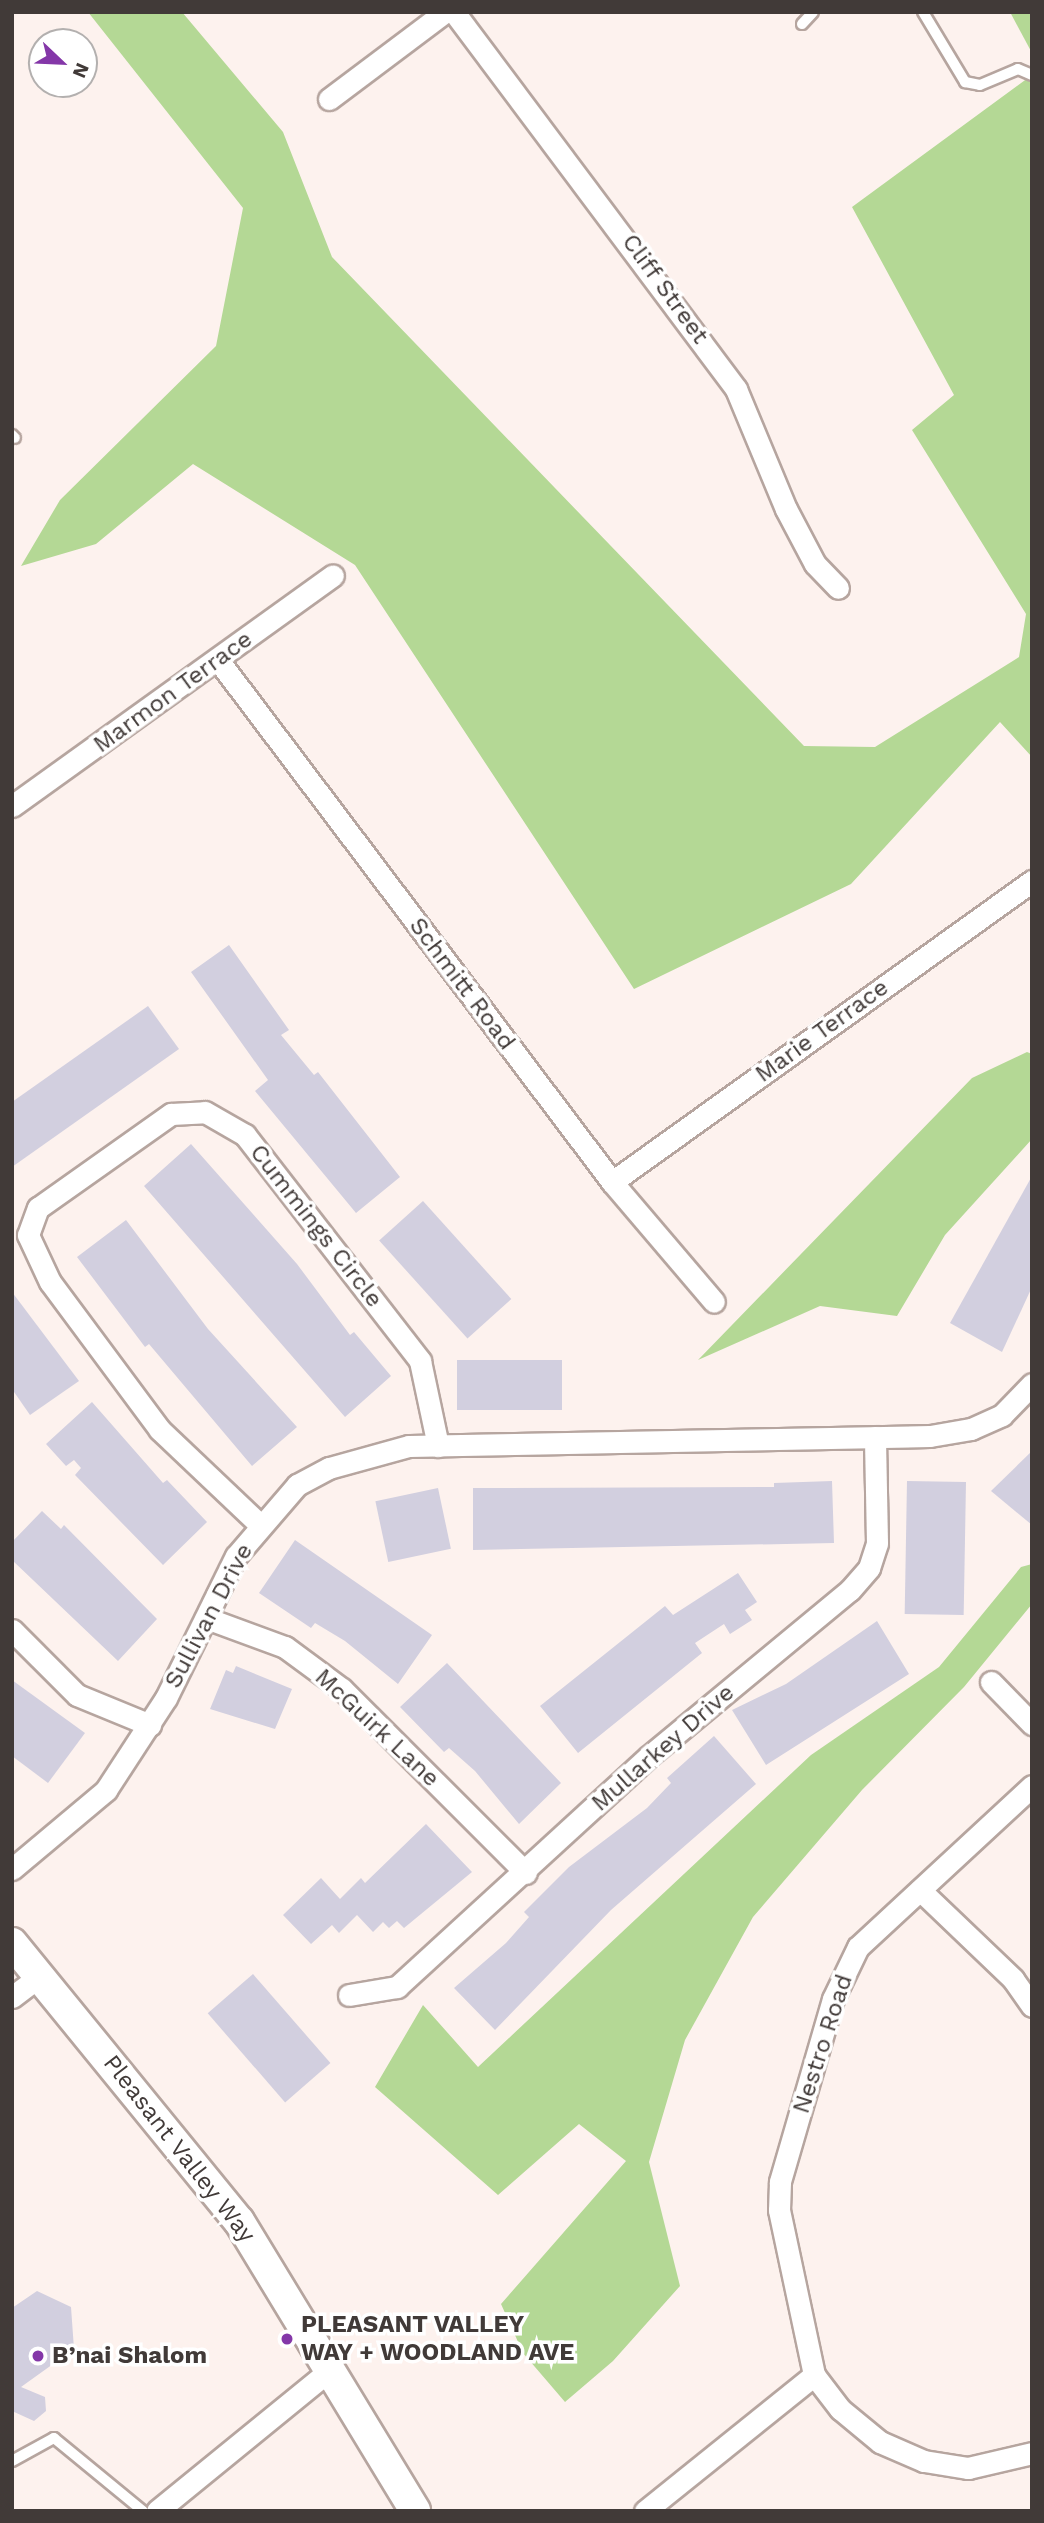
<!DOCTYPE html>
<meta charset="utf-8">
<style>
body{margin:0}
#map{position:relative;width:1044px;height:2523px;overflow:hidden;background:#fdf2ee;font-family:"Work Sans",sans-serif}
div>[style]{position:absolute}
.green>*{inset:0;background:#b4d895}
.building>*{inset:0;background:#d2cfdf;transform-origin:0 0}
.roads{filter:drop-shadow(2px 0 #b6a59f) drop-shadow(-2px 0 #b6a59f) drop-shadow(0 2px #b6a59f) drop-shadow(0 -2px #b6a59f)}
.service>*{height:10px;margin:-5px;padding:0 5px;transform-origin:5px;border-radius:5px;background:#fff}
.minor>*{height:21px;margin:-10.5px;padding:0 10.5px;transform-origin:10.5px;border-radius:10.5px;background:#fff}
.secondary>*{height:30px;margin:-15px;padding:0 15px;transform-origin:15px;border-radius:15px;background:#fff}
.dots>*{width:19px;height:19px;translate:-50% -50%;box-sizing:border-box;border:4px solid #fff;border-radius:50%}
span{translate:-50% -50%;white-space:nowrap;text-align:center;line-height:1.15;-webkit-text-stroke:7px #fff;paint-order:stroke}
.street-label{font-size:24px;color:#413a38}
.poi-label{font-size:24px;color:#413a38;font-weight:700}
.left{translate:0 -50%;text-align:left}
.frame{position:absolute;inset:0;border:14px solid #413a38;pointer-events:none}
.north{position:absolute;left:28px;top:28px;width:70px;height:70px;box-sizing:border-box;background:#fff;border:2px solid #b3b0af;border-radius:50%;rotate:113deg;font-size:19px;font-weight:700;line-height:28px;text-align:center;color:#413a38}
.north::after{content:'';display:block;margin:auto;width:24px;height:32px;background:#8437a8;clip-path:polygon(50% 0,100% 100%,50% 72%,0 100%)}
</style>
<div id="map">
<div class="green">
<div style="clip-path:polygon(88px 12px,182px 12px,283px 132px,332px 257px,804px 746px,875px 747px,1019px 657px,1026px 614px,912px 430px,954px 395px,852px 207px,1032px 75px,1032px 757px,1000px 722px,851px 884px,634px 989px,355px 565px,193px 464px,96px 544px,21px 566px,60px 500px,216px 346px,243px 208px)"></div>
<div style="clip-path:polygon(1010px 12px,1032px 12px,1032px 53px)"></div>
<div style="clip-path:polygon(1027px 1052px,1032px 1054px,1032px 1139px,945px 1235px,897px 1316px,820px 1306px,698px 1360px,972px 1078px)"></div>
<div style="clip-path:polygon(1032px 1564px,1032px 1604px,964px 1687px,862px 1790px,753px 1917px,685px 2040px,649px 2162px,680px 2286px,613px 2361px,565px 2402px,523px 2353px,501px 2304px,626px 2161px,579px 2124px,498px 2195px,375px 2087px,423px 2005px,478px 2067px,811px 1755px,939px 1667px,1021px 1567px)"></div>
</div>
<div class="building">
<div style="clip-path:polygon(229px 945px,289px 1030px,281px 1035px,314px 1075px,318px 1072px,400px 1177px,356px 1213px,255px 1091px,268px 1080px,191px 972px)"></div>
<div style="clip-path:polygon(148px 1006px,179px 1049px,12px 1167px,12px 1102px)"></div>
<div style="clip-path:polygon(191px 1144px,297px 1264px,350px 1335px,354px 1332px,391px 1376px,345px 1417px,144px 1186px)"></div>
<div style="clip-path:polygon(1032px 1176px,1032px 1287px,1002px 1352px,950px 1323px)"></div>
<div style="left:423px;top:1201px;width:132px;height:59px;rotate:48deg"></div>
<div style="clip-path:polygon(126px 1220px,208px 1329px,297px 1427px,252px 1466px,149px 1344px,145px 1347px,77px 1257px)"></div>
<div style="clip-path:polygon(12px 1292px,79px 1381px,30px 1415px,12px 1389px)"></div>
<div style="left:562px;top:1360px;width:50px;height:105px;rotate:90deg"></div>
<div style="clip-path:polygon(92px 1402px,163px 1483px,167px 1480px,207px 1522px,163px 1565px,75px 1475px,81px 1468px,74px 1460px,66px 1466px,46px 1444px)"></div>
<div style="clip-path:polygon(1032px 1451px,1032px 1525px,991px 1491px)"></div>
<div style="clip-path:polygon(832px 1481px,834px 1543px,473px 1550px,473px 1488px,774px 1487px,774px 1483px)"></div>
<div style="left:907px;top:1481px;width:59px;height:133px;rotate:1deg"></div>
<div style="left:438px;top:1488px;width:62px;height:64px;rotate:78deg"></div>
<div style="clip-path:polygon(42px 1511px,61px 1529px,64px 1525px,157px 1619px,118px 1661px,12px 1560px,12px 1542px)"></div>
<div style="clip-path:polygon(295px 1540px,432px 1635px,398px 1684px,345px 1641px,315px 1623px,311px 1628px,259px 1593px)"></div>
<div style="clip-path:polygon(738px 1573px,757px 1602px,745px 1610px,752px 1620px,730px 1634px,724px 1624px,695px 1643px,702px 1653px,578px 1753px,540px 1706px,665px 1606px,673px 1615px)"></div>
<div style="clip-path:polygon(877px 1621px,909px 1674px,766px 1765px,732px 1710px,786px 1684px)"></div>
<div style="clip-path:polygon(447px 1663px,561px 1783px,519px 1824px,475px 1771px,449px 1748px,444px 1752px,400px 1707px)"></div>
<div style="clip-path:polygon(236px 1666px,292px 1689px,275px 1729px,210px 1709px,226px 1670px,233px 1673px)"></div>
<div style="clip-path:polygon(12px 1680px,85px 1733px,48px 1783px,12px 1756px)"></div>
<div style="clip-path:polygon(714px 1736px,756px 1784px,611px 1910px,495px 2030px,454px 1988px,506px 1943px,529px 1917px,524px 1912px,569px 1867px,647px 1808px,671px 1783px,667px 1778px)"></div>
<div style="clip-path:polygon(426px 1824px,472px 1872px,404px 1928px,397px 1921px,389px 1928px,383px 1922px,373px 1932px,357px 1915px,339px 1933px,332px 1925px,311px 1944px,283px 1915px,321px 1878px,340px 1899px,361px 1878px,365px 1883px)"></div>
<div style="left:253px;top:1974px;width:118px;height:60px;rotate:49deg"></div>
<div style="clip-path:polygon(37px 2291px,71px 2307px,74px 2349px,21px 2387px,45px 2397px,46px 2411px,34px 2421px,12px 2411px,12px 2308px)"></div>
</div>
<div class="roads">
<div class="service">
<div style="left:923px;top:12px;width:82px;rotate:59deg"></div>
<div style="left:965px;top:82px;width:15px;rotate:11deg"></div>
<div style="left:980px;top:85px;width:41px;rotate:-22.8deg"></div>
<div style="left:1018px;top:69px;width:15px;rotate:23deg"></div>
<div style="left:802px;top:24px;width:16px;rotate:-47deg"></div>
<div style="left:12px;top:435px;width:4px;rotate:45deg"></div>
<div style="left:12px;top:2461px;width:48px;rotate:-28.7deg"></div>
<div style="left:54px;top:2438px;width:115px;rotate:39.4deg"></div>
</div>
<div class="minor">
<div style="left:454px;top:12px;width:471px;rotate:53.2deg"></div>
<div style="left:736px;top:389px;width:130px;rotate:67.4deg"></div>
<div style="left:786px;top:509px;width:62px;rotate:62.2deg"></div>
<div style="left:815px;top:564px;width:33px;rotate:46deg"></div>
<div style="left:329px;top:99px;width:145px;rotate:-36.9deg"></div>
<div style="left:218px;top:660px;width:654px;rotate:52.95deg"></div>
<div style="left:612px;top:1182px;width:157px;rotate:49.6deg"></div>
<div style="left:12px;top:806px;width:395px;rotate:-35.7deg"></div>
<div style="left:612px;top:1182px;width:517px;rotate:-35.63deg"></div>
<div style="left:259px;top:1524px;width:137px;rotate:-136.5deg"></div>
<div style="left:160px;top:1430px;width:184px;rotate:-126.6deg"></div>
<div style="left:50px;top:1282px;width:52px;rotate:-115.1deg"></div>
<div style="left:28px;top:1235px;width:29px;rotate:-70deg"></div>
<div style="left:38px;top:1208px;width:163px;rotate:-35.3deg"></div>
<div style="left:171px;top:1114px;width:34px;rotate:-3deg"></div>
<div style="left:205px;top:1112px;width:46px;rotate:29.9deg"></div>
<div style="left:245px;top:1135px;width:286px;rotate:52.2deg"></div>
<div style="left:420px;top:1361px;width:87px;rotate:78deg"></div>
<div style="left:206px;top:1618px;width:84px;rotate:20.2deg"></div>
<div style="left:285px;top:1647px;width:71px;rotate:36.4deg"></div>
<div style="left:342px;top:1689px;width:260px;rotate:45deg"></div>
<div style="left:12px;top:1630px;width:92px;rotate:45deg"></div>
<div style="left:77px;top:1695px;width:79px;rotate:22.3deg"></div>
<div style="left:991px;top:1682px;width:59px;rotate:45.7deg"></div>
<div style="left:1032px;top:1786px;width:237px;rotate:137.2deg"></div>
<div style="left:858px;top:1947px;width:58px;rotate:115.7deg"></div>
<div style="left:833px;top:1999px;width:191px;rotate:106.2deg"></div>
<div style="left:780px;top:2182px;width:28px;rotate:92deg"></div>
<div style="left:779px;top:2210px;width:169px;rotate:78deg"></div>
<div style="left:814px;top:2375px;width:43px;rotate:52.6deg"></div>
<div style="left:840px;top:2409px;width:52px;rotate:39.5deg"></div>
<div style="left:880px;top:2442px;width:48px;rotate:23.4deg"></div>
<div style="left:924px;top:2461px;width:45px;rotate:9deg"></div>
<div style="left:968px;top:2468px;width:66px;rotate:-13.2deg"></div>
<div style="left:12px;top:1869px;width:123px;rotate:-40deg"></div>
<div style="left:106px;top:1790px;width:110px;rotate:-56.9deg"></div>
<div style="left:166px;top:1698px;width:158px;rotate:-63.8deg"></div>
<div style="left:236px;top:1556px;width:94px;rotate:-49.3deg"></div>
<div style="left:297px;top:1485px;width:36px;rotate:-28deg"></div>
<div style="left:329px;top:1468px;width:83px;rotate:-15.4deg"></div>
<div style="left:409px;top:1446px;width:521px;rotate:-1.1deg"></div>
<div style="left:930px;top:1436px;width:42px;rotate:-9.7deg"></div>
<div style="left:971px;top:1429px;width:34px;rotate:-24deg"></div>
<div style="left:1002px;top:1415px;width:43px;rotate:-45.9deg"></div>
<div style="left:920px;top:1890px;width:129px;rotate:43.7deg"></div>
<div style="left:1013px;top:1979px;width:33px;rotate:55deg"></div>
<div style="left:349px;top:1995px;width:49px;rotate:-9.5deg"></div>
<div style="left:397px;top:1987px;width:340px;rotate:-42.5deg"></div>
<div style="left:648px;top:1757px;width:262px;rotate:-39.6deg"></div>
<div style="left:850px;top:1590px;width:29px;rotate:-49deg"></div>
<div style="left:869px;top:1568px;width:26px;rotate:-72deg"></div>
<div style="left:877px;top:1543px;width:106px;rotate:-91.1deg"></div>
<div style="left:12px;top:1997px;width:35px;rotate:-37deg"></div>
<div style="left:157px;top:2511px;width:225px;rotate:-39.2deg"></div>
<div style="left:645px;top:2511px;width:217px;rotate:-38.8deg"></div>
</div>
<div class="secondary">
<div style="left:12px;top:1943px;width:359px;rotate:50.8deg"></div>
<div style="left:239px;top:2221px;width:339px;rotate:58.7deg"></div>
</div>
</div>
<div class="dots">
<div style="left:287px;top:2339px;background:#8437a8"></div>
<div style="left:38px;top:2356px;background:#8437a8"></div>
</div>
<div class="street-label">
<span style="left:665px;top:289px;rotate:54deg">Cliff Street</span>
<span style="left:173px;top:692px;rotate:-36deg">Marmon Terrace</span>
<span style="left:462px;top:984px;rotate:53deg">Schmitt Road</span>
<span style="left:822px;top:1031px;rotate:-36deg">Marie Terrace</span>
<span style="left:316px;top:1226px;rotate:52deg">Cummings Circle</span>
<span style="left:209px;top:1616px;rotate:-62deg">Sullivan Drive</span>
<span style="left:377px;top:1728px;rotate:43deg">McGuirk Lane</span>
<span style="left:663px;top:1748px;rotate:-41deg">Mullarkey Drive</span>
<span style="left:823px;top:2044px;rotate:-72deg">Nestro Road</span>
<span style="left:179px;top:2149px;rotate:52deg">Pleasant Valley Way</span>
</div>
<div class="poi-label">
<span class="left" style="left:301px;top:2339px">PLEASANT VALLEY<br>WAY + WOODLAND AVE</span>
<span class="left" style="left:52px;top:2356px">B’nai Shalom</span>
</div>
<div class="frame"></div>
<div class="north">N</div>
</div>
